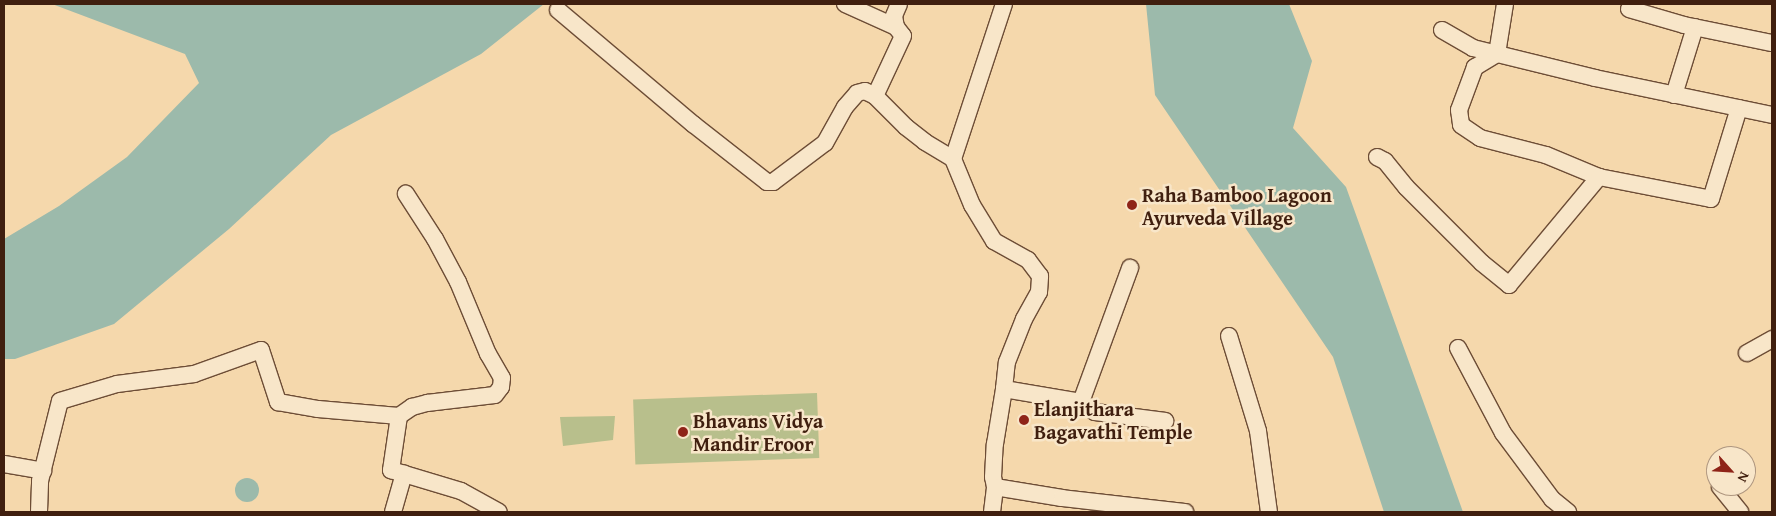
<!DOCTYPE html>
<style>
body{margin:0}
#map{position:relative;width:1776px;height:516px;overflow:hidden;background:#f5d8ac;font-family:"Gentium Book Plus",serif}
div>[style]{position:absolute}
.green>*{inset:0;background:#b8bf8c;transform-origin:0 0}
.water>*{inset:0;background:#9cbaab}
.round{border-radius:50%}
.roads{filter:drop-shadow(1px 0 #6d4d36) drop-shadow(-1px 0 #6d4d36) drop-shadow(0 1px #6d4d36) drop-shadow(0 -1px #6d4d36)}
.minor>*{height:16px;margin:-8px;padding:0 8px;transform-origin:8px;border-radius:8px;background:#f8e6c9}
.dots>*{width:14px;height:14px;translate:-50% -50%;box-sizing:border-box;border:2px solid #f8e6c9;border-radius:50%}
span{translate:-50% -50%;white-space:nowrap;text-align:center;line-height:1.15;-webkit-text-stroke:5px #f8e6c9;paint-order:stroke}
.poi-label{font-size:20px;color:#401f0f;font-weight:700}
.left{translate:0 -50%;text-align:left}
.frame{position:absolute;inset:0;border:5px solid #401f0f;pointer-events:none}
.north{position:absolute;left:1706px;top:446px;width:50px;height:50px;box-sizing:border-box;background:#f8e6c9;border:1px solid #ae967f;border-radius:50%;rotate:116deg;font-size:14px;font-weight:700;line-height:20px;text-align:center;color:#401f0f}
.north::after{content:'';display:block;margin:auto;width:18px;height:22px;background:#8f2418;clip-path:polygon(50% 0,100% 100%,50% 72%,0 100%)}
</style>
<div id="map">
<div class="green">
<div style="left:817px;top:393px;width:65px;height:184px;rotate:88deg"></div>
<div style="clip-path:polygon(615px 416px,613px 440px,563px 446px,560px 417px)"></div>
</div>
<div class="water">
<div style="clip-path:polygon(52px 4px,544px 4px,481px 54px,331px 135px,229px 229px,114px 324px,15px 359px,4px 359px,4px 239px,59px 206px,127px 157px,199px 83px,185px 54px)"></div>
<div style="clip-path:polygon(1146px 4px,1289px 4px,1312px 61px,1293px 128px,1346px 187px,1463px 512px,1384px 512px,1333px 357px,1155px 95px)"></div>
<div class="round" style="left:235px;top:478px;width:24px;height:24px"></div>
</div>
<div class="roads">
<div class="minor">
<div style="left:845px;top:4px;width:56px;rotate:24.3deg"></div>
<div style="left:899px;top:4px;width:13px;rotate:113deg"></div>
<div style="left:894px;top:16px;width:11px;rotate:80deg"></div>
<div style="left:896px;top:27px;width:11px;rotate:52deg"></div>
<div style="left:903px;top:36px;width:66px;rotate:115deg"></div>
<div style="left:875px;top:96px;width:44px;rotate:45deg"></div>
<div style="left:906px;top:127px;width:24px;rotate:38deg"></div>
<div style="left:925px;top:142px;width:33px;rotate:31deg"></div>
<div style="left:1505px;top:4px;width:51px;rotate:99.1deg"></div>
<div style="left:1497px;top:54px;width:26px;rotate:149deg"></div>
<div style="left:1475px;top:67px;width:46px;rotate:110.4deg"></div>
<div style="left:1459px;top:110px;width:15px;rotate:82deg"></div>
<div style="left:1461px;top:125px;width:23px;rotate:34deg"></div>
<div style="left:1480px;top:138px;width:68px;rotate:14.4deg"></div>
<div style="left:1546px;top:155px;width:57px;rotate:22.5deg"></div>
<div style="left:1629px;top:9px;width:57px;rotate:16.2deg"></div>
<div style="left:1684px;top:25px;width:90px;rotate:11.6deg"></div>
<div style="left:558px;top:10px;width:177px;rotate:40.2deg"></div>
<div style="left:693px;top:124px;width:94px;rotate:38.1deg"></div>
<div style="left:767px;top:182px;width:6px"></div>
<div style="left:773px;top:182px;width:65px;rotate:-36.9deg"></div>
<div style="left:825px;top:143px;width:41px;rotate:-60.9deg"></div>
<div style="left:845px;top:107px;width:18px;rotate:-49deg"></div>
<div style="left:857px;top:93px;width:8px;rotate:-14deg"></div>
<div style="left:865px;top:91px;width:11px;rotate:27deg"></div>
<div style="left:1442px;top:30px;width:36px;rotate:30deg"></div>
<div style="left:1473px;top:48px;width:126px;rotate:13.8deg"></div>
<div style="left:1595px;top:78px;width:181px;rotate:11.8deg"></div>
<div style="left:1674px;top:95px;width:71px;rotate:-72.8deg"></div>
<div style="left:1377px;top:157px;width:9px;rotate:27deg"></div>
<div style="left:1385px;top:161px;width:33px;rotate:51deg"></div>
<div style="left:1406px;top:187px;width:107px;rotate:45deg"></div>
<div style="left:1482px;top:263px;width:35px;rotate:39deg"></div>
<div style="left:1509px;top:285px;width:141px;rotate:-50.2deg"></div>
<div style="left:1599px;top:177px;width:114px;rotate:11.1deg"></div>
<div style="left:1711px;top:199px;width:95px;rotate:-72.9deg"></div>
<div style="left:1229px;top:336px;width:99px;rotate:73deg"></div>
<div style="left:1258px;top:431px;width:82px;rotate:82.3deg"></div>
<div style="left:1458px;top:348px;width:96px;rotate:62.1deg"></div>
<div style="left:1503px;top:433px;width:82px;rotate:53.4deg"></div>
<div style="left:1552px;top:499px;width:21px;rotate:39deg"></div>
<div style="left:1747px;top:353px;width:29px;rotate:-29deg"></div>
<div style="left:1004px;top:389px;width:27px;rotate:-84deg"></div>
<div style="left:1007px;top:362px;width:46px;rotate:-68.4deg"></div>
<div style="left:1024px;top:319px;width:31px;rotate:-61deg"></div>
<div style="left:1039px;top:292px;width:16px;rotate:-86deg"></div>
<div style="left:1040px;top:276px;width:20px;rotate:-127deg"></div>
<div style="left:1028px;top:260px;width:39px;rotate:-151deg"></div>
<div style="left:994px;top:241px;width:42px;rotate:-121.4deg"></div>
<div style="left:972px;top:205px;width:50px;rotate:-112.4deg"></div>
<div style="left:953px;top:159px;width:163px;rotate:-71.8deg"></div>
<div style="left:1081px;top:402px;width:17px;rotate:36deg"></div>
<div style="left:1095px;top:412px;width:71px;rotate:7.3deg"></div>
<div style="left:399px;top:416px;width:16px;rotate:-35deg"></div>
<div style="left:412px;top:407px;width:16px;rotate:-15deg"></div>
<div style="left:427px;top:403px;width:68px;rotate:-6.7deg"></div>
<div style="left:495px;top:395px;width:10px;rotate:-53deg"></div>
<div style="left:501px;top:387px;width:9px;rotate:-84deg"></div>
<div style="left:502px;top:378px;width:28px;rotate:-120deg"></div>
<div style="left:488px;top:354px;width:78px;rotate:-112.6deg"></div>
<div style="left:458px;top:282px;width:49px;rotate:-118.1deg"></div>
<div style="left:435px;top:239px;width:54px;rotate:-122.8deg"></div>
<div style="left:4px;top:464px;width:40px;rotate:10deg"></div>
<div style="left:995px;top:487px;width:10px;rotate:-101deg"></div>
<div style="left:993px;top:477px;width:33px;rotate:-87deg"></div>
<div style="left:995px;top:444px;width:56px;rotate:-80.7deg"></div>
<div style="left:1004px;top:389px;width:78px;rotate:9.6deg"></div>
<div style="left:1081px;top:402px;width:143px;rotate:-69.9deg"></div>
<div style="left:1720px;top:487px;width:32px;rotate:51deg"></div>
<div style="left:39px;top:512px;width:31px;rotate:-88deg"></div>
<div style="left:40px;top:481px;width:82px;rotate:-76deg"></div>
<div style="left:60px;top:401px;width:59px;rotate:-16.6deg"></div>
<div style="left:117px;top:384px;width:78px;rotate:-7.4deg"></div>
<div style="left:194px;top:374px;width:71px;rotate:-19.7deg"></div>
<div style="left:261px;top:350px;width:55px;rotate:71.9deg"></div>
<div style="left:278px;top:402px;width:41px;rotate:9.9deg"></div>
<div style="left:318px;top:409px;width:81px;rotate:4.9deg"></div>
<div style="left:399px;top:416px;width:55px;rotate:98.4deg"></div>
<div style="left:391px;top:470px;width:73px;rotate:16.7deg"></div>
<div style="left:461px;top:491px;width:43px;rotate:28.9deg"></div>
<div style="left:393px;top:512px;width:40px;rotate:-74deg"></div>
<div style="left:992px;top:512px;width:25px;rotate:-83deg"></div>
<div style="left:995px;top:487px;width:68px;rotate:9.3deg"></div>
<div style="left:1062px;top:498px;width:124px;rotate:6.5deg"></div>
</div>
</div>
<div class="dots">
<div style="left:1132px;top:205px;background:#8f2418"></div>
<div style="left:1024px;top:420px;background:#8f2418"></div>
<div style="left:683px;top:432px;background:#8f2418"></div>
</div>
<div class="poi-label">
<span class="left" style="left:1142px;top:206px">Raha Bamboo Lagoon<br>Ayurveda Village</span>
<span class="left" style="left:1034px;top:420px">Elanjithara<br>Bagavathi Temple</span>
<span class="left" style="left:693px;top:432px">Bhavans Vidya<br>Mandir Eroor</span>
</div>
<div class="frame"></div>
<div class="north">N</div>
</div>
